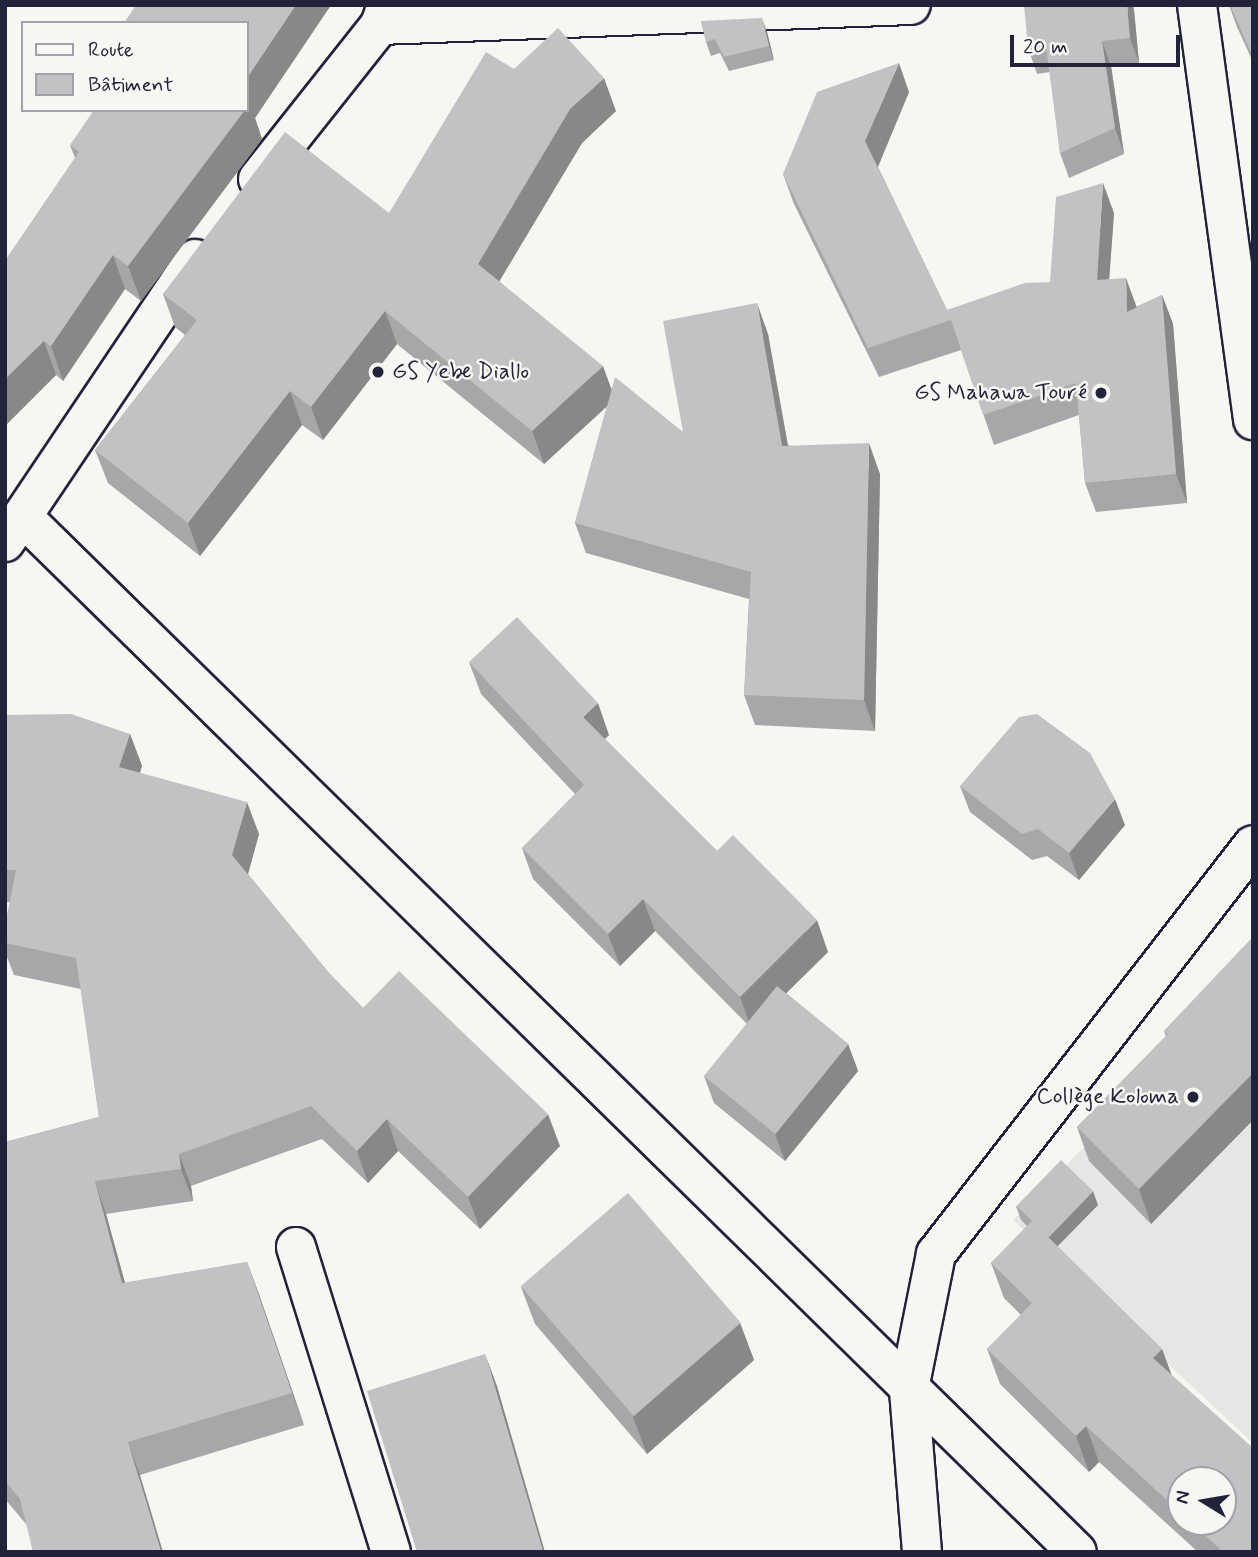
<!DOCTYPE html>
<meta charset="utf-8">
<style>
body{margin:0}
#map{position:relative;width:1258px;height:1557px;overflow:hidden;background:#f6f6f2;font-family:Mynerve,sans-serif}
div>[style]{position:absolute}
.built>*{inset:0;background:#e6e6e4}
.roads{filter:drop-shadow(2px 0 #22223b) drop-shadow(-2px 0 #22223b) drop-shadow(0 2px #22223b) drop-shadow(0 -2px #22223b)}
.street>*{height:38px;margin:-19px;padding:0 19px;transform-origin:19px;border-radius:19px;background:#f6f6f2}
.secondary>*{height:38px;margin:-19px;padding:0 19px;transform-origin:19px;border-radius:19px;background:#f6f6f2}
.wall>*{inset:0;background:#a7a7a9}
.shaded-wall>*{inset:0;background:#888889}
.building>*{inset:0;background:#c2c2c4;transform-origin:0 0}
.dots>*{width:19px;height:19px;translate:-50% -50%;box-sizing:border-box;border:4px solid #f6f6f2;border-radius:50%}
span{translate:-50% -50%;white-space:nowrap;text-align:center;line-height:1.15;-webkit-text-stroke:5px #f6f6f2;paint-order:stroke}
.poi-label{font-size:23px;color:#22223b}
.left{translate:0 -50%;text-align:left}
.right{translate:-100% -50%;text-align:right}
.frame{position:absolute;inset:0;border:7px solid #22223b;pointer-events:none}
.legend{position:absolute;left:21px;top:21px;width:228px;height:91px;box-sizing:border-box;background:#f6f6f2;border:2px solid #a1a1a9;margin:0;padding:9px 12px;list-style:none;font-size:21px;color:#22223b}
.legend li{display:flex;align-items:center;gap:14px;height:35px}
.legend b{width:35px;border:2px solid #a1a1a9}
.north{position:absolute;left:1167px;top:1466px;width:70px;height:70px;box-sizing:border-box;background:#f6f6f2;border:2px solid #a1a1a9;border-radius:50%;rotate:281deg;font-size:19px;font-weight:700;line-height:28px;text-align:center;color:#22223b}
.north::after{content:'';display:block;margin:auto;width:24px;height:32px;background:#22223b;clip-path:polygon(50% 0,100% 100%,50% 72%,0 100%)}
.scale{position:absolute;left:1010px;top:35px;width:170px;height:32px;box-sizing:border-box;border:4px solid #22223b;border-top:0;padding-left:9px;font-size:21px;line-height:24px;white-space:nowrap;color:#22223b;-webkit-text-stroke:5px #f6f6f2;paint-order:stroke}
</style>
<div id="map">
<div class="built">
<div style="clip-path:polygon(1253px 973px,1253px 1443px,1013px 1220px)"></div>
</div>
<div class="roads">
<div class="street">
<div style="left:1197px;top:5px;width:419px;rotate:82.3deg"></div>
<div style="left:380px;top:25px;width:531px;rotate:-2.16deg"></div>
<div style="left:258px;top:179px;width:196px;rotate:-51.6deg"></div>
<div style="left:380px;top:25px;width:21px;rotate:-71deg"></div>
<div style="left:25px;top:519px;width:1474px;rotate:44.48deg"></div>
<div style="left:5px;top:542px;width:341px;rotate:-56.1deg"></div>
<div style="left:296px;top:1247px;width:319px;rotate:72.7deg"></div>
</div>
<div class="secondary">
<div style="left:922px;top:1552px;width:164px;rotate:-94.6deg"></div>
<div style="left:909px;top:1389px;width:138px;rotate:-78.7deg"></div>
<div style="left:936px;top:1254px;width:517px;rotate:-52.22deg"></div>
</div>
</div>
<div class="wall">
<div style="clip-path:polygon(136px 5px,331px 5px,255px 118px,262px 139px,141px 301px,125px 289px,63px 381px,56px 375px,5px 426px,5px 261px,75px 158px,70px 145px,247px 110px)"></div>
<div style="clip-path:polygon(1229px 5px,1253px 5px,1253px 62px,1237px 27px)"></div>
<div style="clip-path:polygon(1134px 10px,1139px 63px,1111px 66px,1124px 154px,1069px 178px,1060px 153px,1050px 72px,1037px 74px,1028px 48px)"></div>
<div style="clip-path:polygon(701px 21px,767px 32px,774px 60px,729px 71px,720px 53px,711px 56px,706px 42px)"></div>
<div style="clip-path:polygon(514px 69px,616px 111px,582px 143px,499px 281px,612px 389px,683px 432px,768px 334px,788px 445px,880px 474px,875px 731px,755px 725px,744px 695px,749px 599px,586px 553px,575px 523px,607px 406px,544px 464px,397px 344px,323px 440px,302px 425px,200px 556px,108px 483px,95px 450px,185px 335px,175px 327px,163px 294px,389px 213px)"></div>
<div style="clip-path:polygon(909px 92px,878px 167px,947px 310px,1050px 282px,1114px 213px,1109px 279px,1136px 307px,1162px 295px,1173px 324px,1187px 503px,1096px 512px,1085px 483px,1079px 415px,994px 445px,961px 350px,879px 377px,794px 204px,783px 174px)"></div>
<div style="clip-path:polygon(469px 662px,609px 735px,605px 739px,717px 851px,828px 952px,786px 993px,848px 1044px,858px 1071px,785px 1161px,714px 1103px,704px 1076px,747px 1024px,655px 931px,620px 966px,533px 879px,522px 848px,575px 794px,481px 694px)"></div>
<div style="clip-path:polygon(5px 715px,130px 734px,142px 766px,140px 773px,259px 834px,248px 874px,329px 973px,363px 1008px,560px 1146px,480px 1229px,398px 1151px,368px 1183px,322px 1139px,191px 1186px,193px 1201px,106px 1214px,125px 1283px,247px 1262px,304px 1425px,140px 1475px,26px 1524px,5px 1499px,5px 1142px,99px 1117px,81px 989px,14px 975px,5px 952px,5px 926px,10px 902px,5px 902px)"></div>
<div style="clip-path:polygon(960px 786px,1125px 825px,1079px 880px,1047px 856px,1032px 860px,970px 812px)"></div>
<div style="clip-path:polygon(1253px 937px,1253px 1120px,1151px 1224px,1089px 1161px,1077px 1127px,1166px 1036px,1164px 1031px)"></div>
<div style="clip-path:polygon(evenodd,1098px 1205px,1057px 1246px,1162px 1349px,1171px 1374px,1253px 1552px,1198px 1552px,1099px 1462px,1089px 1472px,1000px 1384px,987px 1349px,1021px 1315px,1004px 1298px,991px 1263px,1027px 1226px,1021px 1220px,1016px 1206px,1098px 1205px,1181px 1480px,1223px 1522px,1181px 1522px,1181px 1480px)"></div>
<div style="clip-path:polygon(521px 1287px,740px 1323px,754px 1360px,647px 1454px,535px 1324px)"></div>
</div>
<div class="shaded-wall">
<div style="clip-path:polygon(296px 5px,331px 5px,255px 118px,262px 139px,141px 301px,128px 266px,242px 110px,247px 110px,247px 78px)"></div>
<div style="clip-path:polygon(1127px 5px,1133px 5px,1134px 10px,1139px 63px,1130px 38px)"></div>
<div style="clip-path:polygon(762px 18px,767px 32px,774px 60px,769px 46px)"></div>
<div style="clip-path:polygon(1102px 41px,1111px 66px,1124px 154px,1115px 128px)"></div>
<div style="clip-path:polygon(899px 63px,909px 92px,876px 171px,865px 141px)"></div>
<div style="clip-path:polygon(604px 78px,616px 111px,582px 143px,490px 297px,478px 264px,570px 109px)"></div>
<div style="clip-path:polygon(1103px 183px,1114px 213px,1107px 309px,1097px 280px)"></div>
<div style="clip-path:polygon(113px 255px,125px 289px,63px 381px,51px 346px)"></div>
<div style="clip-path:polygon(1126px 278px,1137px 308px,1127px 312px)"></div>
<div style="clip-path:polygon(1162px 295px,1173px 324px,1187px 503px,1176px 474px)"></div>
<div style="clip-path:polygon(757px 303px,768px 334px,793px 476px,782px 446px)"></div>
<div style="clip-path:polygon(385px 311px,397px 344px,323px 440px,311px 407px)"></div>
<div style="clip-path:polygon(44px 341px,56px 375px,5px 426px,5px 379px)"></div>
<div style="clip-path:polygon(603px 366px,615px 399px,544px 464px,532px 431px)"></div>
<div style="clip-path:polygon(290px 391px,302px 425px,200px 556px,188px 523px)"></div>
<div style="clip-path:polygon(869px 443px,880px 474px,875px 731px,864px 700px)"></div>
<div style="clip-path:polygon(598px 703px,609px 735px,595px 748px,583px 717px)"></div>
<div style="clip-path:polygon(130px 734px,142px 766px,131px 799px,119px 767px)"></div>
<div style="clip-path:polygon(1115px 799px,1125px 825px,1079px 880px,1069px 853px)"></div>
<div style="clip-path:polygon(247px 802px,259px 834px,244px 888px,232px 855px)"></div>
<div style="clip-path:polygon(643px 899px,655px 931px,620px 966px,608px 934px)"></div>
<div style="clip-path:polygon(817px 920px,828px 952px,751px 1028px,740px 997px)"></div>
<div style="clip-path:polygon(848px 1044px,858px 1071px,785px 1161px,775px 1134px)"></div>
<div style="clip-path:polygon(1253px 1073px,1253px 1120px,1151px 1224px,1139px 1189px)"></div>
<div style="clip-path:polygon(548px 1114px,560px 1146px,480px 1229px,468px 1197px)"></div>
<div style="clip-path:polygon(387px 1119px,398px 1151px,368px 1183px,357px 1151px)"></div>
<div style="clip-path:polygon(179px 1154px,191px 1186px,193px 1201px,181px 1169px)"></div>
<div style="clip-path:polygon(95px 1181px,106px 1214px,134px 1316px,122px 1283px)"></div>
<div style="clip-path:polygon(1093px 1191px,1098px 1205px,1053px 1251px,1048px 1237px)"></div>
<div style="clip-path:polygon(247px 1262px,259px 1294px,304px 1425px,292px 1393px)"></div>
<div style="clip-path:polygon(740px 1323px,754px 1360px,647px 1454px,633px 1417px)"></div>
<div style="clip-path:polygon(1162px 1349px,1175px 1384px,1153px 1358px)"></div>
<div style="clip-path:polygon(485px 1354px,497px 1386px,545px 1552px,543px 1552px)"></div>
<div style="clip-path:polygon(1086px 1426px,1099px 1462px,1089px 1472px,1076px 1436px)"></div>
<div style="clip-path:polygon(128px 1442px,140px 1475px,163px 1552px,161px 1552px)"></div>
</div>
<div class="building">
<div style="clip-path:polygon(136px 5px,296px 5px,247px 78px,247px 23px,124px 23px)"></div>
<div style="clip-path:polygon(1024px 5px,1127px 5px,1130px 38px,1102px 41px,1115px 128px,1060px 153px,1046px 46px,1028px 48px)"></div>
<div style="clip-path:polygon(1230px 5px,1253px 5px,1253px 57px)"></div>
<div style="clip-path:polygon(762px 18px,769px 46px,724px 57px,715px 39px,706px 42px,701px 21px)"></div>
<div style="clip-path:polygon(558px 28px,604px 78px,570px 109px,478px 264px,603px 366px,532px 431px,385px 311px,311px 407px,290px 391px,188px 523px,95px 450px,197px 320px,163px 294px,285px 132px,389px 213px,486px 52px,514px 69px)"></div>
<div style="clip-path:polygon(899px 63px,865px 141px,947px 310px,1025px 283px,1050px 282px,1056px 197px,1103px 183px,1097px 280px,1126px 278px,1127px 312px,1162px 295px,1176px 474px,1085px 483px,1076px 383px,983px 415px,951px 320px,868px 348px,783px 174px,817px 92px)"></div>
<div style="clip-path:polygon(94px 110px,245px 110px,128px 266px,113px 255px,51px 346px,44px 341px,5px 379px,5px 261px,79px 152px,70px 145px)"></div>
<div style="clip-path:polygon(757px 303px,782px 446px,869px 443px,864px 700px,744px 695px,751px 572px,575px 523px,615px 377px,683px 432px,663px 321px)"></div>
<div style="clip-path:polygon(517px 617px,598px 703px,583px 717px,717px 851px,733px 835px,817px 920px,740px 997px,643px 899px,608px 934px,522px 848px,584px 785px,469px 662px)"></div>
<div style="clip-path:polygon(71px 714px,130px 734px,119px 767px,247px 802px,232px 855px,329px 973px,363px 1008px,399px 971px,548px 1114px,468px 1197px,387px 1119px,357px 1151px,311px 1106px,179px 1154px,181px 1169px,95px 1181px,122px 1283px,247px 1262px,292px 1393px,128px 1442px,161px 1552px,33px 1552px,20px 1499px,5px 1481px,5px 1142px,99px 1117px,76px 958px,5px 943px,5px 926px,16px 870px,5px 870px,5px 715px)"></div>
<div style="clip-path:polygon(1037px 714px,1090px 753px,1115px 799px,1069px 853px,1038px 829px,1022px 834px,960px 786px,1019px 717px)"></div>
<div style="clip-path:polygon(1253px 937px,1253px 1073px,1139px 1189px,1077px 1127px,1168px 1034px,1164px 1031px)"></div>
<div style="left:777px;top:986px;width:92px;height:116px;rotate:39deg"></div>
<div style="left:1061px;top:1160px;width:45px;height:64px;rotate:44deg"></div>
<div style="left:628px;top:1193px;width:172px;height:142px;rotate:49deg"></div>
<div style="clip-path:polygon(1032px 1221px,1162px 1349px,1153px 1358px,1253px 1448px,1253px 1552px,1223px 1552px,1191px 1522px,1223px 1522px,1223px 1480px,1181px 1480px,1181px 1513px,1086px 1426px,1076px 1436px,987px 1349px,1032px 1303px,991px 1263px)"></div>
<div style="clip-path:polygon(485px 1354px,543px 1552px,417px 1552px,367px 1391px)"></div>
</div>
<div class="dots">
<div style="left:378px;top:372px;background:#22223b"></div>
<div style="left:1101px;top:393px;background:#22223b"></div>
<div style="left:1193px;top:1097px;background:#22223b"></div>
</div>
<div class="poi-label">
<span class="left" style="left:392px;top:372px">GS Yebe Diallo</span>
<span class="right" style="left:1087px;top:393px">GS Mahawa Touré</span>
<span class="right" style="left:1179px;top:1097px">Collège Koloma</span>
</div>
<div class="frame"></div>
<ul class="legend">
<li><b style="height:9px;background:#f6f6f2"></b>Route</li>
<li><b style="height:19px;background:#c2c2c4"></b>Bâtiment</li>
</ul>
<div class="north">N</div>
<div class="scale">20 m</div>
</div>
